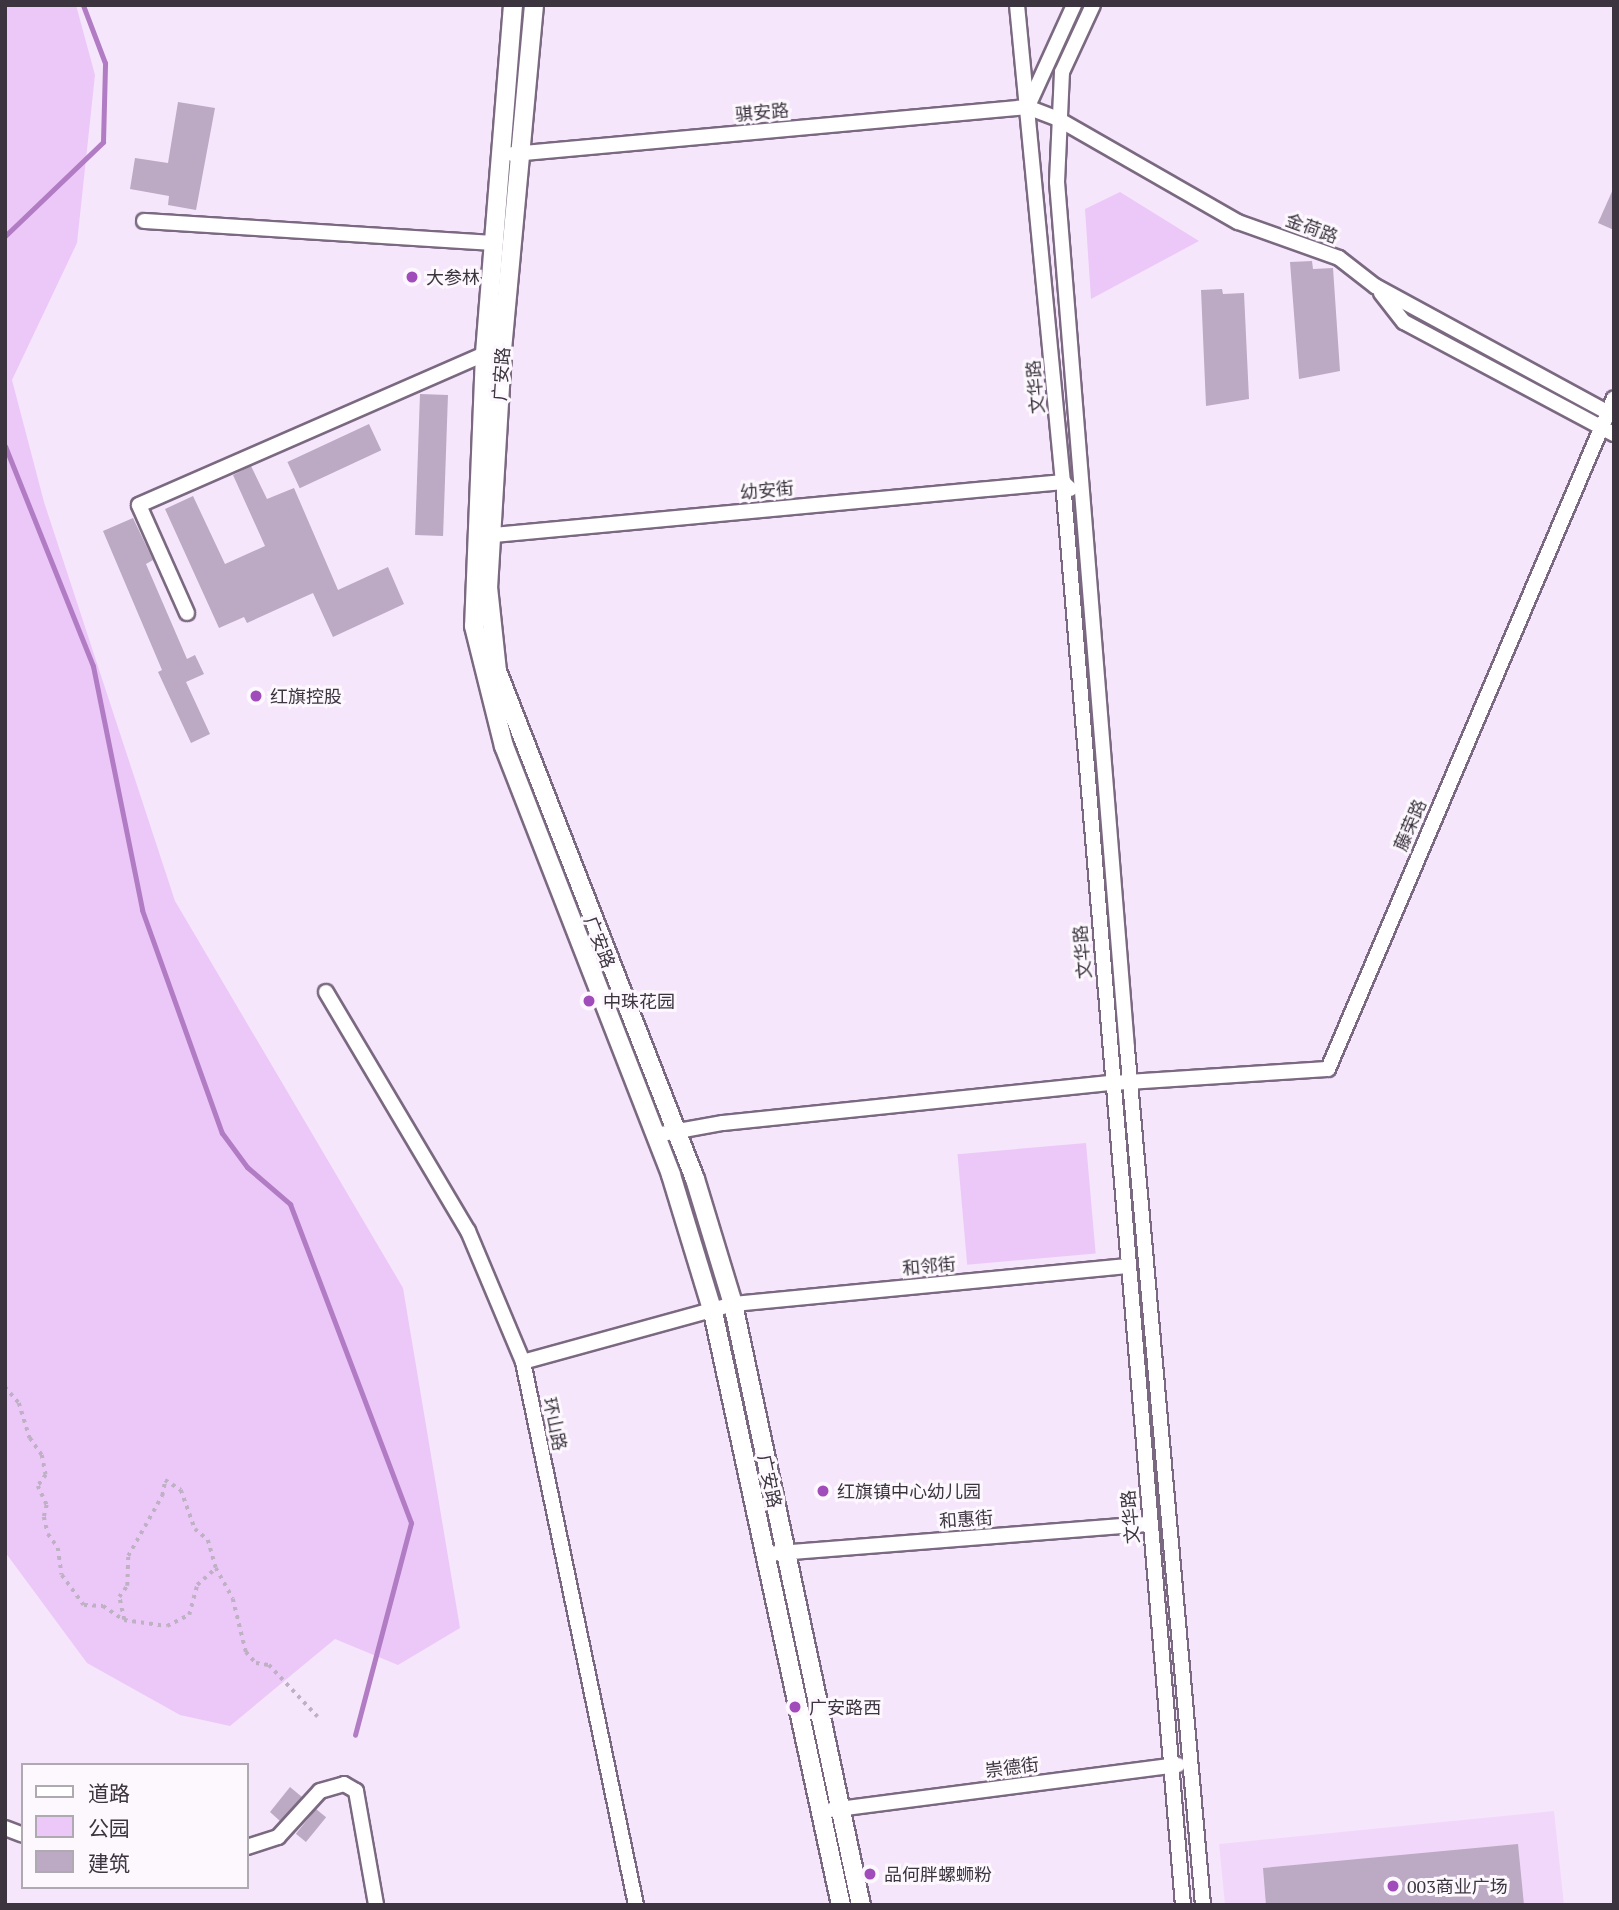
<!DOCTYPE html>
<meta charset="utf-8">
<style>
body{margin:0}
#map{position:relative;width:1619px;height:1910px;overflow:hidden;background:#f6e6fc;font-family:"PT Serif","Noto Sans SC",serif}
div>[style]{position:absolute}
.built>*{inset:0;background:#f1d8fa}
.green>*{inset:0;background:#ecc8f8;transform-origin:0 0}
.stream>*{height:5px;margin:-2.5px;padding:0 2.5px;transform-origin:2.5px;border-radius:2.5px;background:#b17cc3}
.building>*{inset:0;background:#bca9c3;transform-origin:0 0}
.path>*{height:3.5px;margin-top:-1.75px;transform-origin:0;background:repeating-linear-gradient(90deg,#beb1c3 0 3.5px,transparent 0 8.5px)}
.roads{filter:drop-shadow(2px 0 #7b6981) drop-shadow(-2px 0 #7b6981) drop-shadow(0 2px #7b6981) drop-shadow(0 -2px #7b6981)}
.minor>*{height:14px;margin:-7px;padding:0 7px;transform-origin:7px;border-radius:7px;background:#fff}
.tertiary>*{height:18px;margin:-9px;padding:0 9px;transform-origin:9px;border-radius:9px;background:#fff}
.dots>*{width:19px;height:19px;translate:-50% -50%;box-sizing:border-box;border:4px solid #fcf8fe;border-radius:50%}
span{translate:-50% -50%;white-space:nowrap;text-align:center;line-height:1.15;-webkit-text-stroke:6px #fcf8fe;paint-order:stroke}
.street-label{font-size:18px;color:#3c343f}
.poi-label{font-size:18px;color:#3c343f}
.left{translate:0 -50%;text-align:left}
.frame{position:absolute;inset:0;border:7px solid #3c343f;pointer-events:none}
.legend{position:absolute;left:21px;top:1763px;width:228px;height:126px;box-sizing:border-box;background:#fcf8fe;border:2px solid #afaab2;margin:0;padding:9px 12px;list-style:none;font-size:21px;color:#3c343f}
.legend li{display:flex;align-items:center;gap:14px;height:35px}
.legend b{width:35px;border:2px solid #afaab2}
</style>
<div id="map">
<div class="built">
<div style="clip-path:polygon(1554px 1811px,1564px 1905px,1225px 1905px,1219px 1844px)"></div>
</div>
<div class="green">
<div style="clip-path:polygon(5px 5px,76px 5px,95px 75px,77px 243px,12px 380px,44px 502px,175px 901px,403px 1288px,460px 1628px,398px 1665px,335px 1639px,230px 1726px,180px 1715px,87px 1663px,5px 1552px)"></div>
<div style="clip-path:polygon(1120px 192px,1199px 241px,1091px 299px,1085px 209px)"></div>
<div style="left:1086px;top:1143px;width:111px;height:129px;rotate:85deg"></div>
</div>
<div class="stream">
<div style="left:5px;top:236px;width:136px;rotate:-43.8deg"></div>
<div style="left:103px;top:142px;width:79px;rotate:-88.5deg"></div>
<div style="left:105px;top:63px;width:62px;rotate:-110.8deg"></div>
<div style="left:5px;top:446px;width:237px;rotate:68.2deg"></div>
<div style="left:93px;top:666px;width:249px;rotate:78.6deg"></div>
<div style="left:142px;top:910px;width:237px;rotate:70.3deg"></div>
<div style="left:222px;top:1133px;width:42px;rotate:53.7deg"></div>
<div style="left:247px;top:1167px;width:57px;rotate:40.7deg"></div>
<div style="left:290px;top:1204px;width:341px;rotate:69.2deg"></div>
<div style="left:411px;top:1523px;width:219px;rotate:104.8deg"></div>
</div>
<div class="building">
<div style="clip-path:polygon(178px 102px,215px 108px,196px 210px,168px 205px,169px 196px,130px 189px,135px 158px,168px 163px)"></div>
<div style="clip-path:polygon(1614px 187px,1614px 230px,1598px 223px)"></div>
<div style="clip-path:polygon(1312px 261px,1313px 269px,1333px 268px,1340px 371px,1299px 379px,1290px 262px)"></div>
<div style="clip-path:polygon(1222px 289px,1223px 294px,1244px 293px,1249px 399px,1206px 406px,1201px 290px)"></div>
<div style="left:420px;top:394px;width:28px;height:141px;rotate:2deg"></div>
<div style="left:369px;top:424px;width:29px;height:90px;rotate:65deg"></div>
<div style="clip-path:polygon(251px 466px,267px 499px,294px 488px,338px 590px,388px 567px,404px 604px,333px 637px,313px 593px,247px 623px,244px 617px,219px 628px,165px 509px,193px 496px,225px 564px,265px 546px,233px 475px)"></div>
<div style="clip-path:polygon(133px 518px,153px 560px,146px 564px,187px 659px,195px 655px,204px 674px,186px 682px,210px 734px,191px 743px,158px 672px,162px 670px,103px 531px)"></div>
<div style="clip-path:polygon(290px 1787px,302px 1797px,280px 1821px,270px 1812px)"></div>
<div style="left:316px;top:1809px;width:13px;height:32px;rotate:39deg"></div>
<div style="clip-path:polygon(1518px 1844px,1524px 1905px,1266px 1905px,1263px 1868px)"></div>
</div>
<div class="path">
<div style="left:5px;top:1387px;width:21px;rotate:49deg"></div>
<div style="left:19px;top:1403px;width:37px;rotate:73deg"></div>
<div style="left:30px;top:1438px;width:21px;rotate:55deg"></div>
<div style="left:42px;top:1455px;width:20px;rotate:79deg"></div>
<div style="left:46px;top:1475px;width:14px;rotate:126deg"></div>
<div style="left:38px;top:1486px;width:21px;rotate:65deg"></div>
<div style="left:47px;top:1505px;width:12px;rotate:104deg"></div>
<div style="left:44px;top:1517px;width:17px;rotate:77deg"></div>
<div style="left:48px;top:1534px;width:17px;rotate:54deg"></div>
<div style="left:58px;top:1548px;width:27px;rotate:82deg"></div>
<div style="left:62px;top:1575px;width:37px;rotate:54deg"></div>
<div style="left:84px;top:1605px;width:19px;rotate:3deg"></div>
<div style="left:103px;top:1606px;width:25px;rotate:34deg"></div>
<div style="left:124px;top:1620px;width:43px;rotate:7.9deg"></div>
<div style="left:167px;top:1626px;width:25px;rotate:-27deg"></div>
<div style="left:189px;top:1615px;width:31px;rotate:-75deg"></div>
<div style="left:197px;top:1585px;width:25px;rotate:-42deg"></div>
<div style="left:124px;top:1620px;width:24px;rotate:-102deg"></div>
<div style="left:119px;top:1597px;width:14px;rotate:-54deg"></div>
<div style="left:127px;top:1586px;width:30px;rotate:-88deg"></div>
<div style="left:128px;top:1556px;width:69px;rotate:-60.5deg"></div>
<div style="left:162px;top:1496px;width:16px;rotate:-79deg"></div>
<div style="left:165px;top:1480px;width:19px;rotate:32deg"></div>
<div style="left:181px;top:1490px;width:41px;rotate:70.3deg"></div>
<div style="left:195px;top:1529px;width:17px;rotate:40deg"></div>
<div style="left:208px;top:1540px;width:29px;rotate:74deg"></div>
<div style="left:216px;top:1568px;width:35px;rotate:61deg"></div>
<div style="left:233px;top:1599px;width:55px;rotate:76.2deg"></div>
<div style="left:246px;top:1652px;width:15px;rotate:48deg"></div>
<div style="left:256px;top:1663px;width:13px;rotate:9deg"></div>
<div style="left:269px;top:1665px;width:71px;rotate:46.7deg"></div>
</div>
<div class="roads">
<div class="minor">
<div style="left:1017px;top:5px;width:479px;rotate:84.5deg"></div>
<div style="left:1063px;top:482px;width:1428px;rotate:85.18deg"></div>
<div style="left:1093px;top:5px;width:74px;rotate:114.8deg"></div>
<div style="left:1062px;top:72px;width:110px;rotate:92.6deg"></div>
<div style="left:1057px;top:182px;width:869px;rotate:85.38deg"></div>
<div style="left:1127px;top:1048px;width:860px;rotate:84.93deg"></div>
<div style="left:1028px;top:106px;width:111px;rotate:-65.5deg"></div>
<div style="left:513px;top:154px;width:516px;rotate:-5.22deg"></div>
<div style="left:1027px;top:107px;width:33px;rotate:21deg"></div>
<div style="left:1058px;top:119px;width:207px;rotate:29.8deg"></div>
<div style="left:1238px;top:222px;width:107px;rotate:19.6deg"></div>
<div style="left:1339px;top:258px;width:46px;rotate:37.9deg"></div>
<div style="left:1375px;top:286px;width:272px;rotate:28.5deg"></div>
<div style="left:144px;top:221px;width:351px;rotate:3.6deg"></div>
<div style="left:1381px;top:293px;width:37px;rotate:52deg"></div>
<div style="left:1404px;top:322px;width:238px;rotate:28.1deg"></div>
<div style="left:483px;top:536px;width:583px;rotate:-5.32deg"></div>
<div style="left:1063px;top:482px;width:10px;rotate:45deg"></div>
<div style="left:187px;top:613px;width:118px;rotate:-114deg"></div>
<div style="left:139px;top:505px;width:378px;rotate:-23.6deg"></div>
<div style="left:485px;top:354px;width:10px"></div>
<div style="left:326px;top:992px;width:278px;rotate:59.3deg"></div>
<div style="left:468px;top:1231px;width:142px;rotate:67.2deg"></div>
<div style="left:523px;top:1362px;width:555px;rotate:78.24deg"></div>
<div style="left:656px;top:1135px;width:68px;rotate:-10.2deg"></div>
<div style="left:723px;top:1123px;width:391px;rotate:-5.9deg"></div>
<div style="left:1112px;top:1083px;width:216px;rotate:-3.7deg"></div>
<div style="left:1328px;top:1069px;width:729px;rotate:-66.91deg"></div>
<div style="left:523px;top:1362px;width:218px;rotate:-15.4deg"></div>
<div style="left:733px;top:1304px;width:397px;rotate:-5.5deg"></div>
<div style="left:767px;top:1554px;width:384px;rotate:-4.5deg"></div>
<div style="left:831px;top:1810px;width:350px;rotate:-7.4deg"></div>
<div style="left:5px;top:1828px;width:19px;rotate:21deg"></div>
<div style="left:247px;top:1847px;width:33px;rotate:-18deg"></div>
<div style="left:278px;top:1837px;width:62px;rotate:-47.6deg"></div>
<div style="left:320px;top:1791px;width:25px;rotate:-16deg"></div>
<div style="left:344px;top:1784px;width:14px;rotate:30deg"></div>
<div style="left:356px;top:1791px;width:116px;rotate:80deg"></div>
</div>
<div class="tertiary">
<div style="left:513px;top:5px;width:350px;rotate:94.6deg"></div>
<div style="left:485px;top:354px;width:272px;rotate:92.3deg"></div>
<div style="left:474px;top:626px;width:124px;rotate:76deg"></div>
<div style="left:504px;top:746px;width:460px;rotate:68.7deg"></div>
<div style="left:671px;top:1175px;width:143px;rotate:73deg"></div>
<div style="left:713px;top:1312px;width:607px;rotate:77.82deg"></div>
<div style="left:534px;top:5px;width:349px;rotate:95.3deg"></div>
<div style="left:502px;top:353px;width:234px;rotate:93.4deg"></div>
<div style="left:488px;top:587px;width:84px;rotate:83.9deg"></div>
<div style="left:497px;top:671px;width:545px;rotate:68.71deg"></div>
<div style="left:695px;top:1179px;width:131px;rotate:73.1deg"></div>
<div style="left:733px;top:1304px;width:614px;rotate:77.98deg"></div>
</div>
</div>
<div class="dots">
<div style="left:412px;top:277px;background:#a04dbb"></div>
<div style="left:256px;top:696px;background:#a04dbb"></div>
<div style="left:589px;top:1001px;background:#a04dbb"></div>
<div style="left:823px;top:1491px;background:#a04dbb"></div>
<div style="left:795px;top:1707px;background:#a04dbb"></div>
<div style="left:870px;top:1874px;background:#a04dbb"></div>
<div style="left:1393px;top:1886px;background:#a04dbb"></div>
</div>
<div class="street-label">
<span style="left:762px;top:112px;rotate:-5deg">骐安路</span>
<span style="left:1312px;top:228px;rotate:20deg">金荷路</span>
<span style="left:501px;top:374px;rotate:-86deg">广安路</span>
<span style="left:1035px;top:387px;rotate:-95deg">文华路</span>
<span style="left:767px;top:490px;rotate:-5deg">幼安街</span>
<span style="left:1410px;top:825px;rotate:-67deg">藤荣路</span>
<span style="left:600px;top:942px;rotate:69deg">广安路</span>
<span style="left:1082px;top:952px;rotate:-95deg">文华路</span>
<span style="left:929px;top:1266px;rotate:-5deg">和邻街</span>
<span style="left:555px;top:1424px;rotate:78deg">环山路</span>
<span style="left:770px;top:1481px;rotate:78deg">广安路</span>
<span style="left:1130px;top:1517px;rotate:-95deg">文华路</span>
<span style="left:966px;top:1519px;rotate:-4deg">和惠街</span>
<span style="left:1012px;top:1767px;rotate:-7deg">崇德街</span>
</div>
<div class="poi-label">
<span class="left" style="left:426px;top:277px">大参林</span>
<span class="left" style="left:270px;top:696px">红旗控股</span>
<span class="left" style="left:603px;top:1001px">中珠花园</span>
<span class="left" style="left:837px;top:1491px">红旗镇中心幼儿园</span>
<span class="left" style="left:809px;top:1707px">广安路西</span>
<span class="left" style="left:884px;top:1874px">品何胖螺蛳粉</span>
<span class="left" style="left:1407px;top:1886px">003商业广场</span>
</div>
<div class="frame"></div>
<ul class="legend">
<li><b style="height:9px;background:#fff"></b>道路</li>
<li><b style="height:19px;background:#ecc8f8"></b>公园</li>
<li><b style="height:19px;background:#bca9c3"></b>建筑</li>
</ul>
</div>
